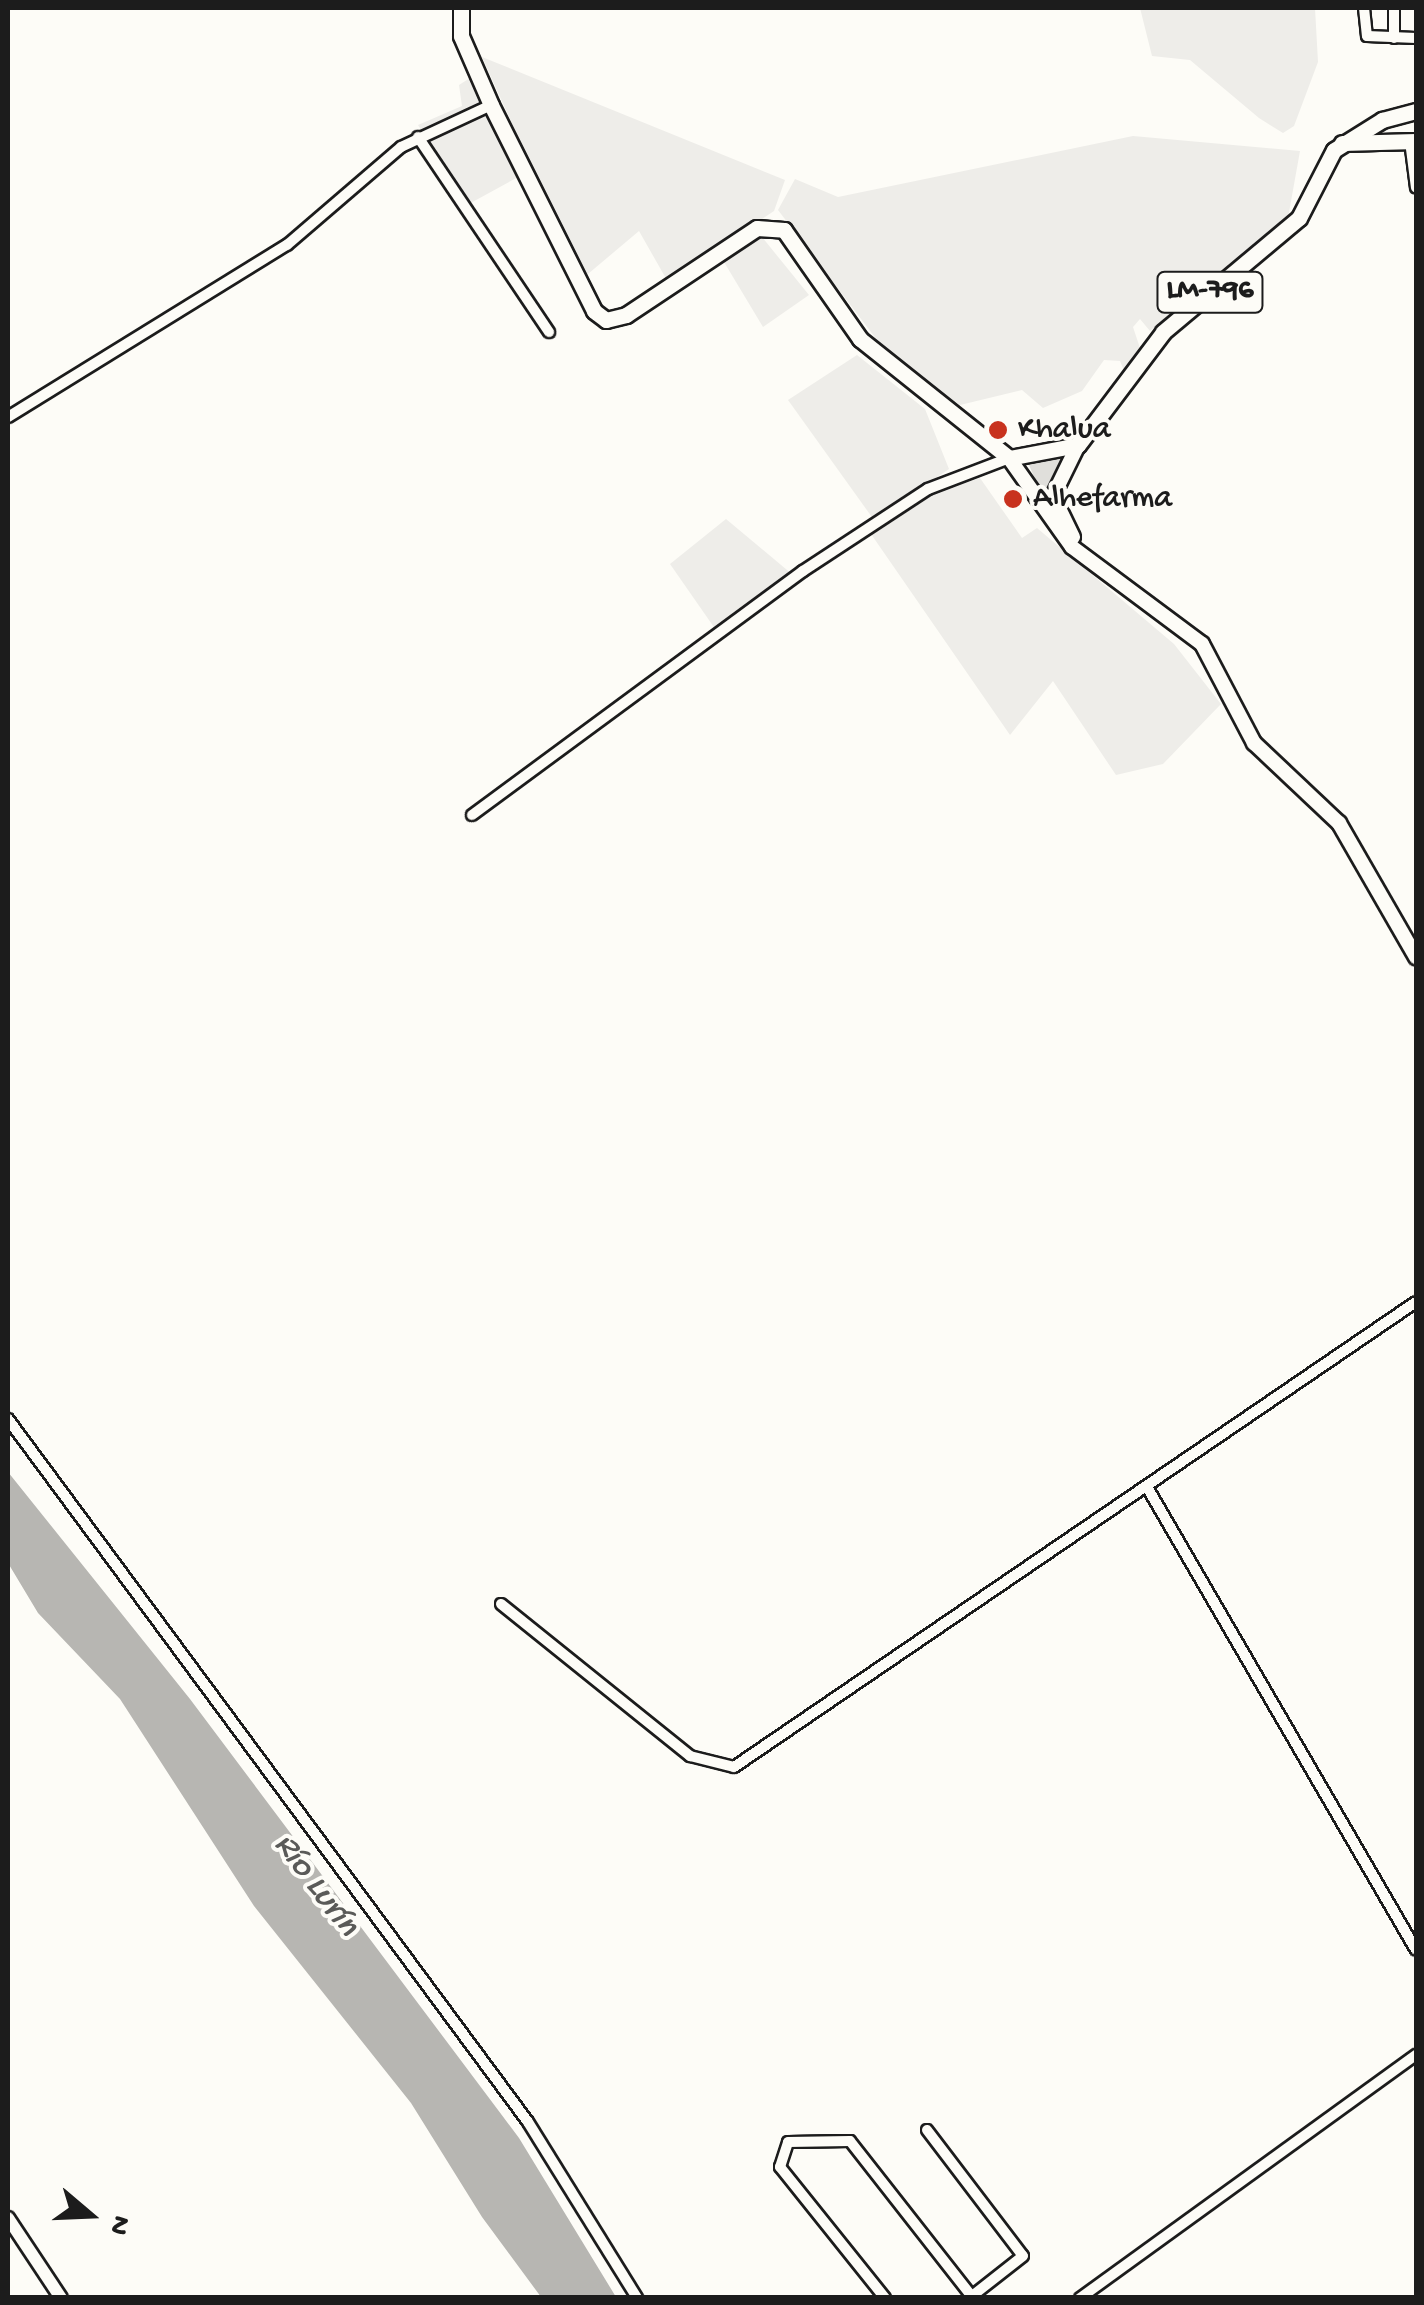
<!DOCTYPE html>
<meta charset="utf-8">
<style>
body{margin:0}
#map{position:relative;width:1424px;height:2305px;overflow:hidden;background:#fdfcf7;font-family:"Gochi Hand",sans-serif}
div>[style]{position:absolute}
.built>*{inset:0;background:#eeede9}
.green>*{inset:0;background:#e0dfdb}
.water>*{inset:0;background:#b7b6b2}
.roads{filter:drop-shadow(2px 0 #1c1c1c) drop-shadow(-2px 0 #1c1c1c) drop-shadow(0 2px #1c1c1c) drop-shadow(0 -2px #1c1c1c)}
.minor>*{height:10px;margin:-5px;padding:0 5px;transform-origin:5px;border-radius:5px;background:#fdfcf7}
.tertiary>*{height:12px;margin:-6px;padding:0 6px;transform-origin:6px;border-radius:6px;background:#fdfcf7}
.secondary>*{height:14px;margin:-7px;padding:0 7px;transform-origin:7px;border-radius:7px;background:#fdfcf7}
.primary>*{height:15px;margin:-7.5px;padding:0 7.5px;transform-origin:7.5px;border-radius:7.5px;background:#fdfcf7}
.dots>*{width:28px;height:28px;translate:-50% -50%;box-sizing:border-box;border:5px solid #fdfcf7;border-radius:50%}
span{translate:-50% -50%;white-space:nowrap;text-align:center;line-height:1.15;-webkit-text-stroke:8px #fdfcf7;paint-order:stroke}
.shield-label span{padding:2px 8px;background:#fdfcf7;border:2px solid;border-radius:8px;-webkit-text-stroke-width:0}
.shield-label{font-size:30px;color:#1c1c1c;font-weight:700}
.poi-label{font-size:32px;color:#1c1c1c}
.left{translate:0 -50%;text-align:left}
.water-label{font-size:35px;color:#5a5a58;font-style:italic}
.frame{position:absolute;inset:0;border:10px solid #1c1c1c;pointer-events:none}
.north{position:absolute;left:40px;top:2165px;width:100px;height:100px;-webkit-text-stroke:8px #fdfcf7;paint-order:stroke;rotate:109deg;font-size:28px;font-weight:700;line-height:40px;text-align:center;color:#1c1c1c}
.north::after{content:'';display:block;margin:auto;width:35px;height:45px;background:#1c1c1c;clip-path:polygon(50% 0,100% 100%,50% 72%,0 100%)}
</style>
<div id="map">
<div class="built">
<div style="clip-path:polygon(1140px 8px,1315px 8px,1318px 62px,1294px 126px,1283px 133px,1259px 118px,1190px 60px,1152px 56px)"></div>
<div style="clip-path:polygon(482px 57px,785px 180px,774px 211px,668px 282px,639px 231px,582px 279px)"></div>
<div style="clip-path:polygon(470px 78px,518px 177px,467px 205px,418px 125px,462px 106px,459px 85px)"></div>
<div style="clip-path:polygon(1133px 136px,1300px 151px,1288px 218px,1150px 331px,1140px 319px,1133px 327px,1140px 348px,1125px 373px,1120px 361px,1104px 360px,1082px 391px,1043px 408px,1022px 390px,960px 405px,890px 357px,778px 210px,795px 179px,838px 197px)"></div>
<div style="clip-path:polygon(762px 237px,809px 295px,763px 327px,724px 262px)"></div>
<div style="clip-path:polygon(857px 355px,925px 409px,949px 469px,874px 520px,788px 400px)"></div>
<div style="clip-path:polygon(980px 478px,1022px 538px,1037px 528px,1174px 644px,1221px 704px,1163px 764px,1116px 775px,1053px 681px,1010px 735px,871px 534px,927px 495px)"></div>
<div style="clip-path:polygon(726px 519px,793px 575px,718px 633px,670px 564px)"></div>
</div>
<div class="green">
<div style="clip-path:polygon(1064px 457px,1052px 478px,1045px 502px,1029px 465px)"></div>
</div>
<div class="water">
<div style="clip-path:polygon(8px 1472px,190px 1699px,519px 2138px,616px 2297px,541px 2297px,482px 2217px,411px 2103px,254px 1906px,120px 1699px,38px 1613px,8px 1563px)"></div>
</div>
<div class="roads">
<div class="minor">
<div style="left:1364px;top:8px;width:28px;rotate:84deg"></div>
<div style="left:1367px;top:36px;width:49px;rotate:2.3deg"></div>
<div style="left:1394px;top:38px;width:30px;rotate:-90deg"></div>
<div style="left:418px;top:137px;width:235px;rotate:56.1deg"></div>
<div style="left:1410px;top:141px;width:47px;rotate:82.7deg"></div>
<div style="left:8px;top:417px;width:328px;rotate:-31.7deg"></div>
<div style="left:287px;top:245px;width:150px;rotate:-40.7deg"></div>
<div style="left:401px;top:147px;width:99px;rotate:-25deg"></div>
<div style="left:472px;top:815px;width:411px;rotate:-36.4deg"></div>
<div style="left:803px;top:571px;width:149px;rotate:-33.3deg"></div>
<div style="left:928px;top:489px;width:87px;rotate:-20.9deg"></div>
<div style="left:8px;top:1419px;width:874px;rotate:53.51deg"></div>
<div style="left:528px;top:2122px;width:207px;rotate:58.2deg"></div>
<div style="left:1147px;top:1487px;width:535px;rotate:59.84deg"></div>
<div style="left:501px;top:1604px;width:243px;rotate:38.8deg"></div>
<div style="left:690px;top:1756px;width:45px;rotate:14deg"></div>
<div style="left:734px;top:1767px;width:825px;rotate:-34.29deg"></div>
<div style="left:927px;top:2130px;width:158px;rotate:52.7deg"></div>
<div style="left:1023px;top:2256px;width:65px;rotate:141.9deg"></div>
<div style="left:885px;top:2298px;width:168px;rotate:-128.7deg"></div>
<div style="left:780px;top:2167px;width:26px;rotate:-72deg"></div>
<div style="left:788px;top:2142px;width:62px;rotate:-0.9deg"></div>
<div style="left:850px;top:2141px;width:199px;rotate:51.9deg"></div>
<div style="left:1080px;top:2298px;width:415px;rotate:-35.9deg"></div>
</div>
<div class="tertiary">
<div style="left:8px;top:2218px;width:96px;rotate:56.5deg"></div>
</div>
<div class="secondary">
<div style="left:1009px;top:458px;width:109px;rotate:54.7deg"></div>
<div style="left:1072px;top:547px;width:162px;rotate:36.7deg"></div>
<div style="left:1202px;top:644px;width:112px;rotate:62.3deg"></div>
<div style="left:1254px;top:743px;width:117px;rotate:43.3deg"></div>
<div style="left:1339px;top:823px;width:155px;rotate:60.1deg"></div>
<div style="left:1073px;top:537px;width:46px;rotate:-116deg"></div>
<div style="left:1053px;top:496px;width:57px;rotate:-63.9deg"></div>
</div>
<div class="primary">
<div style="left:461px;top:8px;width:28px;rotate:90deg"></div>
<div style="left:461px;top:36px;width:75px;rotate:66.5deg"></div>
<div style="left:491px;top:105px;width:230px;rotate:63.4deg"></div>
<div style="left:594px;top:311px;width:15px;rotate:37deg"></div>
<div style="left:606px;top:320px;width:21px;rotate:-14deg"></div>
<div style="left:626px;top:315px;width:157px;rotate:-33.6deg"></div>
<div style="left:757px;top:228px;width:27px;rotate:4deg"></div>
<div style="left:784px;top:230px;width:133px;rotate:55.1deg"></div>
<div style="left:860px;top:339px;width:191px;rotate:38.6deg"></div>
<div style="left:1009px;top:458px;width:70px;rotate:-10.7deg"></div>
<div style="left:1078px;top:445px;width:141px;rotate:-53deg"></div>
<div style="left:1163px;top:332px;width:177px;rotate:-40deg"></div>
<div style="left:1299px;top:218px;width:76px;rotate:-62.8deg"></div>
<div style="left:1334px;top:150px;width:57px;rotate:-32deg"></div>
<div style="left:1382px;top:120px;width:35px;rotate:-15deg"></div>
<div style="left:1342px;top:143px;width:74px;rotate:-1.5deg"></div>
</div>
</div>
<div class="dots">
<div style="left:998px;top:430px;background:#c8321e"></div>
<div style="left:1013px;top:499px;background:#c8321e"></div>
</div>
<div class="shield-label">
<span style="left:1210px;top:292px">LM-796</span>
</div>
<div class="poi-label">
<span class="left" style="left:1018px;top:430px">Khalua</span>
<span class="left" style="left:1033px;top:499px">Alhefarma</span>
</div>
<div class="water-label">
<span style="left:315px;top:1886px;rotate:53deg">Río Lurín</span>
</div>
<div class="frame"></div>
<div class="north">N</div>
</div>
